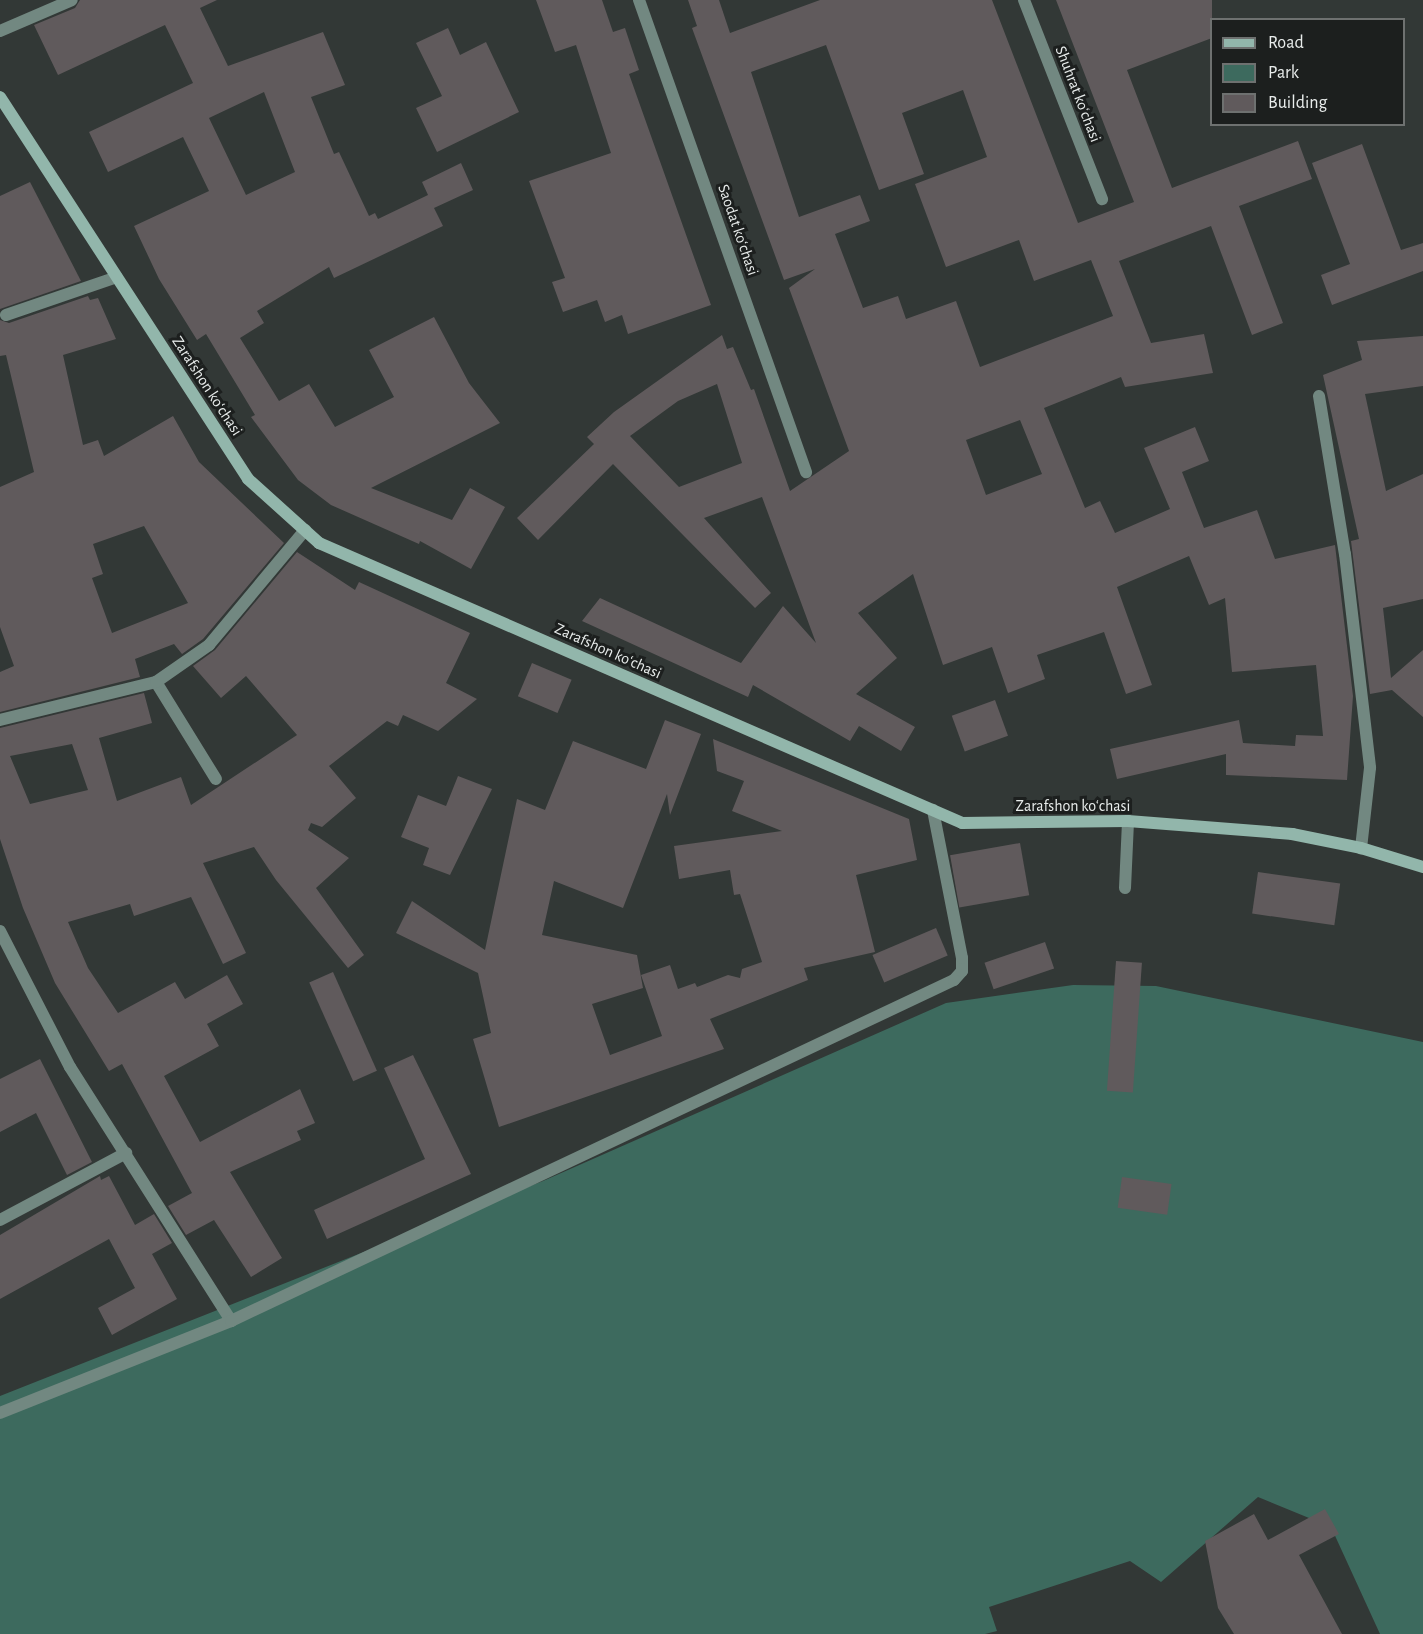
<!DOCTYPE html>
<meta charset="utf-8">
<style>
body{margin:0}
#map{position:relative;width:1423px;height:1634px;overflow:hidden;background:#323836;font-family:"Alegreya Sans",sans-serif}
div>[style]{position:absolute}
.green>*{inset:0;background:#3d6a5e}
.building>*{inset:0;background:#605a5c;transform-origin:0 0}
.lane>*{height:12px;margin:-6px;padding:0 6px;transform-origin:6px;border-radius:6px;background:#728881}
.street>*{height:12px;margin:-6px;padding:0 6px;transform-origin:6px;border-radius:6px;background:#728881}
.secondary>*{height:12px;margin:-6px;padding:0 6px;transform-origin:6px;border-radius:6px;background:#92b6ab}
span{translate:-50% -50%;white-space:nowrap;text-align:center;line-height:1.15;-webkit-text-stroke:6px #1c1f1e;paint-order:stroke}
.street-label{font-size:16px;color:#e8eceb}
.legend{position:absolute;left:1210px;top:18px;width:195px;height:108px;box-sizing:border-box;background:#1c1f1e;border:2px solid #6e7170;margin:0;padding:8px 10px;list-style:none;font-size:18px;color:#e8eceb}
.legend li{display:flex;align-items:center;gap:12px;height:30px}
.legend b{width:30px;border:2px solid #6e7170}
</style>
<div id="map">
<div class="green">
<div style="clip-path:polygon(1073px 985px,1156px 986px,1423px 1042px,1423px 1634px,1380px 1634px,1331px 1527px,1258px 1497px,1161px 1582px,1130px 1561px,989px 1607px,997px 1631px,985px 1634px,0 1634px,0 1396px,543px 1181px,946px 1003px)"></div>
</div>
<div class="building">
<div style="clip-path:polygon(evenodd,80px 0,217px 0,200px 8px,228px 66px,323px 32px,345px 85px,311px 97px,334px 154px,339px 152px,369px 216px,375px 213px,378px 219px,428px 195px,422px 182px,461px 163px,473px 190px,434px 208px,443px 226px,334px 278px,329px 267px,257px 311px,264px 323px,240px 338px,279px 401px,309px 384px,335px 427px,394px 397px,369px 350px,434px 317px,469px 383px,500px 423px,371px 488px,452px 520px,470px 488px,505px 507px,471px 569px,420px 541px,419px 544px,331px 505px,298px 480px,251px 417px,255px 415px,206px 334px,197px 340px,159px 279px,134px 226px,209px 191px,183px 137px,108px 172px,89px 132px,193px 83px,165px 25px,58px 75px,34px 25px,75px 8px,80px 0,264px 92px,295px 172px,246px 195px,209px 118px,264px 92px)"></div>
<div style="clip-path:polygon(536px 0,602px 0,613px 32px,625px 28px,639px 70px,629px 74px,711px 305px,628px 334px,622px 315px,605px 322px,597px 300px,563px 312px,552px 282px,565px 278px,529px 181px,611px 153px,576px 45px,555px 52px)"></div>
<div style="clip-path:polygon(evenodd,688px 0,719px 0,730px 33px,820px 0,992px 0,1078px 223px,1134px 202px,1056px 0,1212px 0,1212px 38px,1127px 70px,1172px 188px,1298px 141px,1312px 179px,1239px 206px,1283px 323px,1252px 335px,1211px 226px,1119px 261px,1151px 343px,1204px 334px,1213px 373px,1125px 387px,1121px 377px,1044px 408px,1085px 508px,1100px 501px,1115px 533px,1170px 509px,1144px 448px,1195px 427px,1209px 461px,1182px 472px,1204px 528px,1257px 510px,1275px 559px,1335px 545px,1353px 696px,1347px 780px,1226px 775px,1226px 754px,1117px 779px,1110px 749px,1239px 720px,1243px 743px,1295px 746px,1296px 735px,1323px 736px,1316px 665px,1232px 672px,1225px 598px,1209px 605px,1189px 556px,1117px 587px,1152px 685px,1126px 694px,1104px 632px,1037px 655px,1045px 679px,1008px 693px,992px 647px,943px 665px,913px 574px,858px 613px,897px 658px,856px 694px,915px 727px,901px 751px,859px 726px,850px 741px,753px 685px,748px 697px,582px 621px,600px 598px,741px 663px,783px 606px,816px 643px,762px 497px,704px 518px,771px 593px,755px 608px,613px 464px,538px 540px,517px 518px,594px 444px,587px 437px,614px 412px,722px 335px,727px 349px,733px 347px,751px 390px,754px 389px,790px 491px,849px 451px,789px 288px,815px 269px,784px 280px,692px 28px,697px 26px,688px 0,826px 45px,879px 190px,924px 174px,902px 113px,963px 90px,987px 157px,915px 184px,946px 267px,1019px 240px,1034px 281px,1091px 260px,1113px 316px,980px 367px,956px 301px,906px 319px,898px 296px,863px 308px,835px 234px,870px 221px,860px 195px,799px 217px,751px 72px,826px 45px,688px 0,717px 384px,742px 463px,679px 487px,630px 436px,678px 401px,717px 384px,688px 0,1020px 420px,1042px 474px,986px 495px,966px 440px,1020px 420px)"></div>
<div style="clip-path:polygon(448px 28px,460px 55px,486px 42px,519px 112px,437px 152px,416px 108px,442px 96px,416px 43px)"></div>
<div style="clip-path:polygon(1362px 144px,1401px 250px,1423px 243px,1423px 271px,1332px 305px,1321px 275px,1350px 264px,1312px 163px)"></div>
<div style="clip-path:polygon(30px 182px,81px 281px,0 309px,0 196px)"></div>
<div style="clip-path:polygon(evenodd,88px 296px,90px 300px,98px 298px,116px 339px,63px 355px,83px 445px,98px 440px,104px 456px,173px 416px,199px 462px,284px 543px,203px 639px,182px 654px,174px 644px,135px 659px,140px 677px,0 712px,0 672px,14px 666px,0 627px,0 487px,34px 472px,6px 355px,0 356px,0 320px,9px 323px,88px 296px,144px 526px,188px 603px,112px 633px,92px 578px,103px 574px,93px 544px,144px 526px)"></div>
<div style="clip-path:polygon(1423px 336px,1423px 386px,1365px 394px,1386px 491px,1423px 474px,1423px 599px,1383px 608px,1391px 678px,1423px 650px,1423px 717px,1392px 690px,1370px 694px,1351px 541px,1359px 539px,1323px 375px,1362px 360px,1357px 341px)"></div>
<div style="clip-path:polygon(evenodd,297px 552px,355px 590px,359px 582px,470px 633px,446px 683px,477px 699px,438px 731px,403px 715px,398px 726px,387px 721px,329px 766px,356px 798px,322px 827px,311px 823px,308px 830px,349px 858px,316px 888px,364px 955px,348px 968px,276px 880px,254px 847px,203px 863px,246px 953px,223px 964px,191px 897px,134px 916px,130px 904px,68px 922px,88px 968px,118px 1013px,175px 982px,185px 999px,227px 975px,243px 1004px,207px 1024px,219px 1046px,164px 1076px,200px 1142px,300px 1089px,315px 1123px,297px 1131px,301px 1140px,230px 1172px,282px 1258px,251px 1277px,214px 1220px,186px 1235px,168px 1206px,192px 1193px,122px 1064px,109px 1071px,55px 983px,23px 908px,0 839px,0 728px,144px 693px,152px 723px,99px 738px,117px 801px,181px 777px,191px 805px,297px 735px,246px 676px,221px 698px,193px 666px,215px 650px,297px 552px,72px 744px,88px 790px,30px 804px,10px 756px,72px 744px)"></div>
<div style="left:532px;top:663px;width:43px;height:36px;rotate:23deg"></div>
<div style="left:995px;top:700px;width:38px;height:46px;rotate:70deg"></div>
<div style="clip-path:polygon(665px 720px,701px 734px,670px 815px,667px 794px,623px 908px,554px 881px,542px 935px,637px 955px,643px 988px,592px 1004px,610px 1055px,662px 1036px,641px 975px,670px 965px,678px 989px,695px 983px,697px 987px,728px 975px,740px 978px,742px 969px,762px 962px,740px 894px,734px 895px,730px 870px,679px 879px,674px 846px,782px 831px,732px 811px,744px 781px,717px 771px,713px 739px,909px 819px,917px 860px,856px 875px,875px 952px,804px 968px,808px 980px,710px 1019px,724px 1049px,499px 1127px,473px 1039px,491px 1033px,478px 973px,396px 933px,412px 901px,485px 950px,517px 799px,545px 810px,573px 741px,646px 769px)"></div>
<div style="clip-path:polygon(458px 776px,492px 789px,450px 875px,423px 865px,429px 848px,401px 837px,418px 795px,446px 806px)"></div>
<div style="left:1020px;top:843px;width:53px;height:71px;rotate:80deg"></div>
<div style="left:1258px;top:872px;width:83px;height:42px;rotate:8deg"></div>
<div style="left:936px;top:928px;width:30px;height:69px;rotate:67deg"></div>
<div style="left:1045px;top:942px;width:28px;height:64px;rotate:71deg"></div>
<div style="left:1116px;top:961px;width:26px;height:130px;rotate:4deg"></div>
<div style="left:333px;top:972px;width:108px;height:26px;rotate:66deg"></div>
<div style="clip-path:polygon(413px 1055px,471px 1174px,327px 1239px,314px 1210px,425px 1159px,384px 1068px)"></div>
<div style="clip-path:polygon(40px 1059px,92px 1162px,67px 1175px,36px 1113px,0 1132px,0 1079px)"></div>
<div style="clip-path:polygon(100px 1176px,101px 1180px,109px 1176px,135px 1225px,154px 1214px,172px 1243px,152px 1254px,177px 1299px,112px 1335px,98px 1308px,135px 1288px,109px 1239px,0 1299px,0 1235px)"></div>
<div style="left:1122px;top:1177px;width:50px;height:31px;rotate:8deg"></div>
<div style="clip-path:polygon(1325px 1509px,1339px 1534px,1299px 1555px,1342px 1634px,1234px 1634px,1218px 1608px,1205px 1541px,1254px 1514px,1268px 1540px)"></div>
</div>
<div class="lane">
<div style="left:6px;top:315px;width:117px;rotate:-18.9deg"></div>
<div style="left:156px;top:682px;width:114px;rotate:58.3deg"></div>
<div style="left:1125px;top:888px;width:67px;rotate:-87.4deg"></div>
<div style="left:0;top:1220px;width:143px;rotate:-28deg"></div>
</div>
<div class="street">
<div style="left:639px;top:0;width:501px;rotate:70.52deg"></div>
<div style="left:1024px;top:0;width:214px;rotate:68.6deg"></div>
<div style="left:0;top:31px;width:78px;rotate:-23.3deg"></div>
<div style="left:1319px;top:396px;width:160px;rotate:80.7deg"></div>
<div style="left:1345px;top:554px;width:215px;rotate:83.3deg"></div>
<div style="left:1370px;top:768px;width:81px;rotate:96.4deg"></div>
<div style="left:0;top:720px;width:161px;rotate:-13.7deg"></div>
<div style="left:156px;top:682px;width:65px;rotate:-34.9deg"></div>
<div style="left:209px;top:645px;width:150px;rotate:-50.1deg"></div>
<div style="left:0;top:931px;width:153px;rotate:62.8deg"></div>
<div style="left:70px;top:1067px;width:301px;rotate:57.6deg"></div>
<div style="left:0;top:1413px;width:249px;rotate:-21.7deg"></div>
<div style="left:231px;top:1321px;width:799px;rotate:-25.25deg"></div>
<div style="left:954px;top:980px;width:12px;rotate:-48deg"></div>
<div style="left:962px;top:971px;width:13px;rotate:-90deg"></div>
<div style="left:962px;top:958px;width:151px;rotate:-101.1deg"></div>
</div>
<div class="secondary">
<div style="left:0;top:97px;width:455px;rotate:57deg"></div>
<div style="left:248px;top:479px;width:96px;rotate:42deg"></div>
<div style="left:319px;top:543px;width:701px;rotate:23.53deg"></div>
<div style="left:962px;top:823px;width:166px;rotate:-0.7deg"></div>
<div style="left:1128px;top:821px;width:165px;rotate:4.5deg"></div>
<div style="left:1292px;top:834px;width:70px;rotate:11.5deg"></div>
<div style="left:1361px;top:848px;width:65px;rotate:17deg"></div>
</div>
<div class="street-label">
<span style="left:1078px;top:94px;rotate:69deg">Shuhrat koʻchasi</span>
<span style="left:738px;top:230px;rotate:71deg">Saodat koʻchasi</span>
<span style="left:207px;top:386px;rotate:57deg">Zarafshon koʻchasi</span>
<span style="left:608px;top:651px;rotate:24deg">Zarafshon koʻchasi</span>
<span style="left:1073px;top:806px">Zarafshon koʻchasi</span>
</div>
<ul class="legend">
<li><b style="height:8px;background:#92b6ab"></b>Road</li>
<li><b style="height:16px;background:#3d6a5e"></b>Park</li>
<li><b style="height:16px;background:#605a5c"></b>Building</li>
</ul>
</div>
